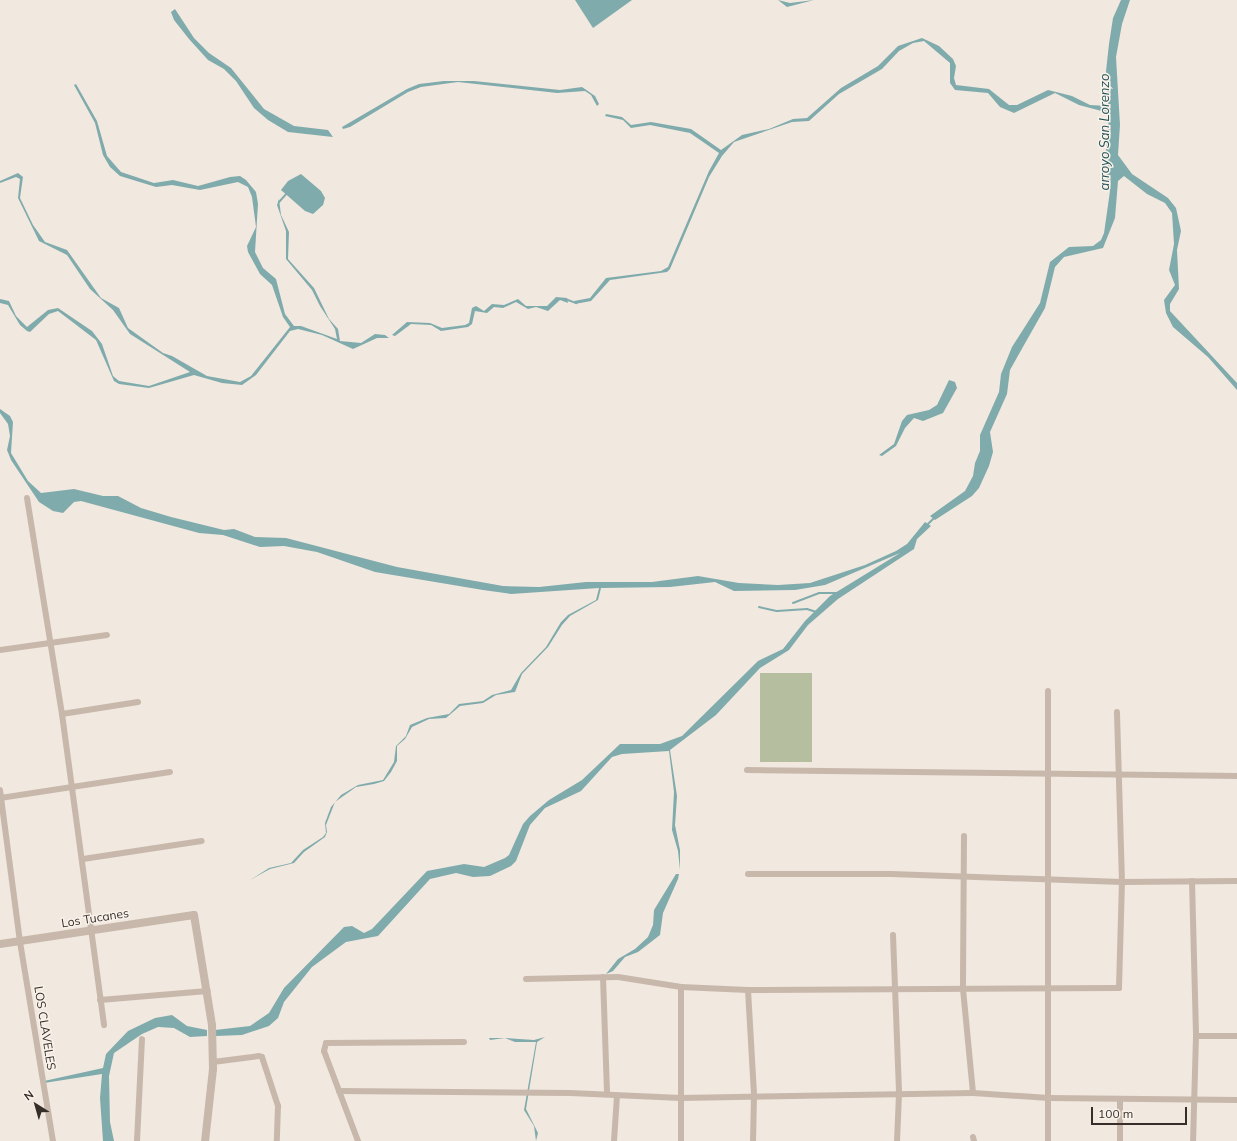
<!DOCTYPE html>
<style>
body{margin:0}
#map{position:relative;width:1237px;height:1141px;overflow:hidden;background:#f1e8df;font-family:Mulish,sans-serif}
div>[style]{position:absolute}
.green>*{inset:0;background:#b5bfa0;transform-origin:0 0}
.water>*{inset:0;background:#80abac}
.stream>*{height:2px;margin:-1px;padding:0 1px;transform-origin:1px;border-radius:1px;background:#80abac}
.minor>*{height:6px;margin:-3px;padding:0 3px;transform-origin:3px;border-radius:3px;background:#c8b8ab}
.tertiary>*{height:8px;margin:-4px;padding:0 4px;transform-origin:4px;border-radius:4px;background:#c8b8ab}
span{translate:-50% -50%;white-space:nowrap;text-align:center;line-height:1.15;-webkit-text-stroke:3px #f9f2eb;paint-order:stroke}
.street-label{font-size:12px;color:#372e2a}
.water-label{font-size:13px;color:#225356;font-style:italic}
.north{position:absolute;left:16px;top:1085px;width:40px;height:40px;-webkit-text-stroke:3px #f9f2eb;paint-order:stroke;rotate:323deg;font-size:11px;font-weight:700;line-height:16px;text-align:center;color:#372e2a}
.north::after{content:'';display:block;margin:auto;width:14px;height:18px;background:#372e2a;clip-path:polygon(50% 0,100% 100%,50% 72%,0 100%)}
.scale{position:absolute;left:1091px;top:1107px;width:96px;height:18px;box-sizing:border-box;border:2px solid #372e2a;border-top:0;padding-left:5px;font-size:12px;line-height:14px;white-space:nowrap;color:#372e2a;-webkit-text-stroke:3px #f9f2eb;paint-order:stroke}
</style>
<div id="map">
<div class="green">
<div style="left:760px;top:673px;width:52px;height:89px"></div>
</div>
<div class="water">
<div style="clip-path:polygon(575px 0,632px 0,593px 28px)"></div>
<div style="clip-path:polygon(778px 0,790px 3px,814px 0,787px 7px)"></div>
<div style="clip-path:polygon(1121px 0,1130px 0,1122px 24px,1116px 57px,1120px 125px,1118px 155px,1132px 174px,1168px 198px,1176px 208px,1181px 231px,1177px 250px,1179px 289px,1170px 304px,1170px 311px,1237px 383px,1237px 390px,1208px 357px,1173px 327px,1166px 313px,1164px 300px,1175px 285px,1169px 270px,1174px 244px,1172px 213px,1165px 203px,1147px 194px,1124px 176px,1118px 181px,1115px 218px,1103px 248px,1064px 257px,1055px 267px,1045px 308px,1010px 370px,1007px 394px,990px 432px,993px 452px,989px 466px,979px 488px,972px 496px,935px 520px,930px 516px,965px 491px,973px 476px,975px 463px,980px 451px,980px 435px,999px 392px,1001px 374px,1012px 347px,1040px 303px,1050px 262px,1069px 247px,1093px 246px,1101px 240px,1104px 233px,1110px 191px,1107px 183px,1106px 147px,1109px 118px,1109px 113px,1079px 105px,1055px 93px,1014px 113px,1000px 107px,988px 93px,955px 90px,950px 83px,950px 63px,924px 41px,913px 43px,899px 51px,882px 69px,839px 94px,809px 121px,792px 122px,734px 142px,722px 156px,709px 177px,670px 269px,667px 272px,610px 280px,591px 301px,575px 304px,574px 301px,590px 298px,606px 278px,661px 271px,668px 267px,709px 171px,719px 153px,690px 133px,650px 125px,631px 128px,623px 120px,605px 116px,606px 114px,622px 117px,631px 125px,651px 122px,691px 129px,721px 150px,742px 135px,769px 129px,793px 119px,807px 118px,841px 88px,878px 66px,898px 46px,922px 38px,939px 46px,953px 59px,956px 66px,954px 78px,956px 85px,989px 89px,1009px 105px,1017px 105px,1048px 90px,1072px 96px,1090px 105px,1108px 106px,1106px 71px,1109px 44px,1113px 18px)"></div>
<div style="clip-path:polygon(175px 9px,194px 38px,209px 53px,231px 68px,264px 109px,294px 126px,328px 130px,333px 137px,288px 132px,268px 120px,254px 108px,236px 81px,224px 69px,208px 60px,189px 39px,174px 20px,171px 12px)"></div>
<div style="clip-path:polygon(444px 81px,474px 81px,560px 90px,582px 87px,595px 96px,599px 104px,597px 106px,591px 95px,585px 91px,557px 93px,458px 82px,421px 87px,408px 92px,350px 127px,343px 129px,342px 127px,407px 89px,419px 84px)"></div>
<div style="clip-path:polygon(76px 84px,97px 121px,107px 156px,121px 172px,154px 183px,173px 180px,198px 186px,230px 177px,240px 176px,246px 180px,256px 192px,258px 204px,255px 252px,263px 268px,276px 279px,285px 314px,294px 326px,301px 326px,337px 339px,335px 329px,320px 306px,312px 290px,286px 259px,286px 231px,277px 205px,279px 199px,281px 215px,289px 232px,288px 259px,314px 288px,329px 319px,338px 329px,340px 341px,361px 343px,375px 334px,385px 335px,389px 338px,377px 338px,353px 349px,322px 335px,298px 329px,290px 331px,256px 375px,242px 385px,222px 383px,194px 375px,149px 388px,119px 384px,114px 381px,96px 340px,58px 311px,49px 314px,30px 332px,27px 331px,20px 325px,8px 305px,0 303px,0 299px,9px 301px,16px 316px,27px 327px,48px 310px,58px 308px,92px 331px,102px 344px,113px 376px,119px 381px,149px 386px,190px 372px,130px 334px,113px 310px,90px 289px,67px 255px,39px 241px,18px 198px,20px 179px,16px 177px,0 183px,0 181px,18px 173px,23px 177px,20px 198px,33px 225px,45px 242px,67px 250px,101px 298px,119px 308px,128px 328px,163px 353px,172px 356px,207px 376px,240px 382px,251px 376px,290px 327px,283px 317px,272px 285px,260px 274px,248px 252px,247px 246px,256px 227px,252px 197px,248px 187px,238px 182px,200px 190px,172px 185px,156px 187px,120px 176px,110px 167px,103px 155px,95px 123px,74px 85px)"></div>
<div style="clip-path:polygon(301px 174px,321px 191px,325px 198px,323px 205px,313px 214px,305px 211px,281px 190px,288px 181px)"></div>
<div style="clip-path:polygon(556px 297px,567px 298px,568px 303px,560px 300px,548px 311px,536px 307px,528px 309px,516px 302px,503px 308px,494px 307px,487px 313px,475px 311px,472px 324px,468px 327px,441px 331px,431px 325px,411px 324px,395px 336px,392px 335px,407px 322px,430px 323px,442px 328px,465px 325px,469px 323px,472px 308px,476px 306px,484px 311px,492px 304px,504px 305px,518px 299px,526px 306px,547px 306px)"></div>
<div style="clip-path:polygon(949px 380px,955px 382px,957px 388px,943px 413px,923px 421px,914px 418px,905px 428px,896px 446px,882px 456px,879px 455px,894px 444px,902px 421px,907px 415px,929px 410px,937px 405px)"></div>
<div style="clip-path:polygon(0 409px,10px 416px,13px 422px,11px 453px,28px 481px,41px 493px,74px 489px,103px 496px,118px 496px,141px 508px,171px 517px,224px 530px,234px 529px,255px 537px,286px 538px,397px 567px,503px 586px,539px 587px,586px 582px,652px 582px,698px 576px,739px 583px,778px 585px,810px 583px,865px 565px,896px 551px,907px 544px,925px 522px,931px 526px,917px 539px,914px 549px,838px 599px,808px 625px,789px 650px,760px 668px,716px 715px,670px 750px,677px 796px,675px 825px,680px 850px,680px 870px,678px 851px,672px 830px,674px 792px,669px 751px,622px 754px,612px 757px,581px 791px,545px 808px,530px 825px,516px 861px,511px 866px,490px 876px,473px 877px,456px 873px,430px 879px,378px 936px,346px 942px,312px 967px,284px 1002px,278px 1018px,269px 1026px,242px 1035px,216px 1036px,215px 1030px,250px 1026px,269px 1013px,284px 988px,344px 927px,352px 926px,364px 933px,372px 929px,427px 871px,464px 864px,484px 867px,505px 858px,509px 855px,523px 824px,530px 816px,549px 800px,582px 780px,620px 744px,660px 744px,682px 736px,758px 661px,783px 649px,805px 621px,830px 596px,900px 553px,825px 585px,795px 590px,734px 591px,715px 582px,670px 587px,601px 588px,598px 600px,570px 616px,562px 625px,548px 647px,522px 674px,515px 692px,496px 695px,483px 703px,460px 706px,446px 718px,429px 719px,412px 727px,405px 739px,397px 746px,397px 761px,391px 772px,384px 781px,374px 784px,356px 787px,335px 802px,326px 825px,327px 832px,325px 837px,304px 852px,294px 863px,270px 869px,250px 880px,269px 868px,291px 863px,303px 850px,323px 837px,326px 833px,325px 823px,331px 807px,341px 795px,358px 785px,383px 780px,394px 762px,396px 746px,406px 736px,410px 725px,427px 718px,449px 714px,459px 704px,483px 701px,492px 695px,511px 690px,521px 673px,546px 647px,561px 622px,568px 615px,596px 600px,599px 588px,511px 594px,483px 590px,375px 572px,317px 552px,284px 546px,260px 547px,223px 535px,199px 533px,81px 501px,74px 502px,63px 513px,53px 511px,39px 502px,11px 460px,7px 450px,10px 436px,8px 424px,0 413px)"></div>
<div style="clip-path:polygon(676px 874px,679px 874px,678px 879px,663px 913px,660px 935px,638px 952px,625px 957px,613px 971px,606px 974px,618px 959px,635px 949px,648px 937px,653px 925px,654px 910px)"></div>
<div style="clip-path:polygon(172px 1015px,187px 1026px,207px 1030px,207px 1036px,190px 1037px,174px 1028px,158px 1027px,142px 1034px,114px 1053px,109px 1076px,110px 1122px,114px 1141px,103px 1141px,100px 1098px,102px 1074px,44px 1083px,44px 1081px,103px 1068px,106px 1054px,128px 1031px,155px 1018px)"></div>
<div style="clip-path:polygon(545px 1037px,537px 1042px,526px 1109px,538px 1133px,536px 1141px,534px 1126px,524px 1110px,536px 1042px,515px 1042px,505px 1038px,490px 1040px,489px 1038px,506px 1038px,534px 1040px)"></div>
</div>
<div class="stream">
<div style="left:279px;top:202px;width:12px;rotate:-48deg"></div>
<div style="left:565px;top:299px;width:12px;rotate:20deg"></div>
<div style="left:926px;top:526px;width:11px;rotate:-45deg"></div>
<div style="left:793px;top:603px;width:28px;rotate:-21deg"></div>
<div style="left:819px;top:593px;width:18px"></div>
<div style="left:759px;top:607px;width:18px;rotate:13deg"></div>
<div style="left:777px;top:611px;width:30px;rotate:-4deg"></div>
<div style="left:807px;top:609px;width:9px;rotate:18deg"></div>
</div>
<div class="minor">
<div style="left:27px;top:498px;width:219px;rotate:80.8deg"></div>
<div style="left:62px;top:714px;width:314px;rotate:82.3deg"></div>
<div style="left:0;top:650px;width:108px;rotate:-8deg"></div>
<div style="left:1048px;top:691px;width:450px;rotate:90deg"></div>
<div style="left:62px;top:714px;width:77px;rotate:-9deg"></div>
<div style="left:747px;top:770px;width:490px;rotate:0.7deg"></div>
<div style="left:0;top:790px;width:153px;rotate:82.5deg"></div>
<div style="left:20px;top:942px;width:202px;rotate:80.6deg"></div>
<div style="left:0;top:798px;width:172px;rotate:-8.7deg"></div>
<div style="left:964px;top:836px;width:153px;rotate:90.4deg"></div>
<div style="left:963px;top:989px;width:104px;rotate:84.5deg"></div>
<div style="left:83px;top:859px;width:120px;rotate:-8.6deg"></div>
<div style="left:748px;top:874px;width:143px"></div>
<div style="left:891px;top:874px;width:231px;rotate:2deg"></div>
<div style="left:1122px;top:882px;width:115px;rotate:-0.5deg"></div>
<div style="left:1192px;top:881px;width:155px;rotate:88.5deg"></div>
<div style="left:1196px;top:1036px;width:105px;rotate:91.6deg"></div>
<div style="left:893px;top:935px;width:159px;rotate:87.8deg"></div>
<div style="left:899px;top:1094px;width:47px;rotate:92.4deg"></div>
<div style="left:603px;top:977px;width:117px;rotate:88deg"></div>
<div style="left:526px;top:979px;width:92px;rotate:-1.2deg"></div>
<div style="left:618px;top:977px;width:64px;rotate:9deg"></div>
<div style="left:681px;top:987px;width:67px;rotate:2.6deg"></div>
<div style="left:748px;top:990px;width:371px;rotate:-0.3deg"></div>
<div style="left:1119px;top:988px;width:106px;rotate:-88.4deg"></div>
<div style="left:1122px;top:882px;width:170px;rotate:-91.7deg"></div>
<div style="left:681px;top:987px;width:154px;rotate:90deg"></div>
<div style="left:748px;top:990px;width:105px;rotate:86.7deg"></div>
<div style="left:754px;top:1095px;width:46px;rotate:91.2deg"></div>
<div style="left:100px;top:1000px;width:108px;rotate:-4.8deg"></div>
<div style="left:1196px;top:1036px;width:41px"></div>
<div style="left:213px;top:1062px;width:46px;rotate:-7.4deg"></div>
<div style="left:259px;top:1056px;width:3px;rotate:18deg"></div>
<div style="left:262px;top:1057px;width:52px;rotate:71.9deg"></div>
<div style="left:278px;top:1106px;width:35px;rotate:92deg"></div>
<div style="left:339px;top:1091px;width:231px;rotate:0.5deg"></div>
<div style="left:570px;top:1093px;width:111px;rotate:2.6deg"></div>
<div style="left:681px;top:1098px;width:292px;rotate:-1deg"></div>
<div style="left:973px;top:1093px;width:76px;rotate:3.8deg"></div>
<div style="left:1049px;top:1098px;width:188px;rotate:0.6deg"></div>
<div style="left:1120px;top:1100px;width:41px;rotate:90deg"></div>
<div style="left:973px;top:1137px;width:4px;rotate:76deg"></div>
<div style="left:137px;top:1141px;width:102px;rotate:-87.2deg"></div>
<div style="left:358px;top:1141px;width:96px;rotate:-110.7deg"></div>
<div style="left:324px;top:1051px;width:8px;rotate:-76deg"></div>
<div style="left:326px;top:1043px;width:138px;rotate:-0.4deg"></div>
<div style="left:614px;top:1141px;width:45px;rotate:-86.2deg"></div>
</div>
<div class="tertiary">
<div style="left:0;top:944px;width:196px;rotate:-8.5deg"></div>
<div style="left:194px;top:915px;width:111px;rotate:80.7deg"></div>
<div style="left:212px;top:1025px;width:44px;rotate:88.7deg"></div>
<div style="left:213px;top:1069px;width:72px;rotate:96.3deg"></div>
</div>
<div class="street-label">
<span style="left:95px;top:918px;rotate:-9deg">Los Tucanes</span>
<span style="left:45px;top:1028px;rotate:81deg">LOS CLAVELES</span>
</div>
<div class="water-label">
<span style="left:1104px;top:132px;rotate:-90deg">arroyo San Lorenzo</span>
</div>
<div class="north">N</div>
<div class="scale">100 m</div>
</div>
